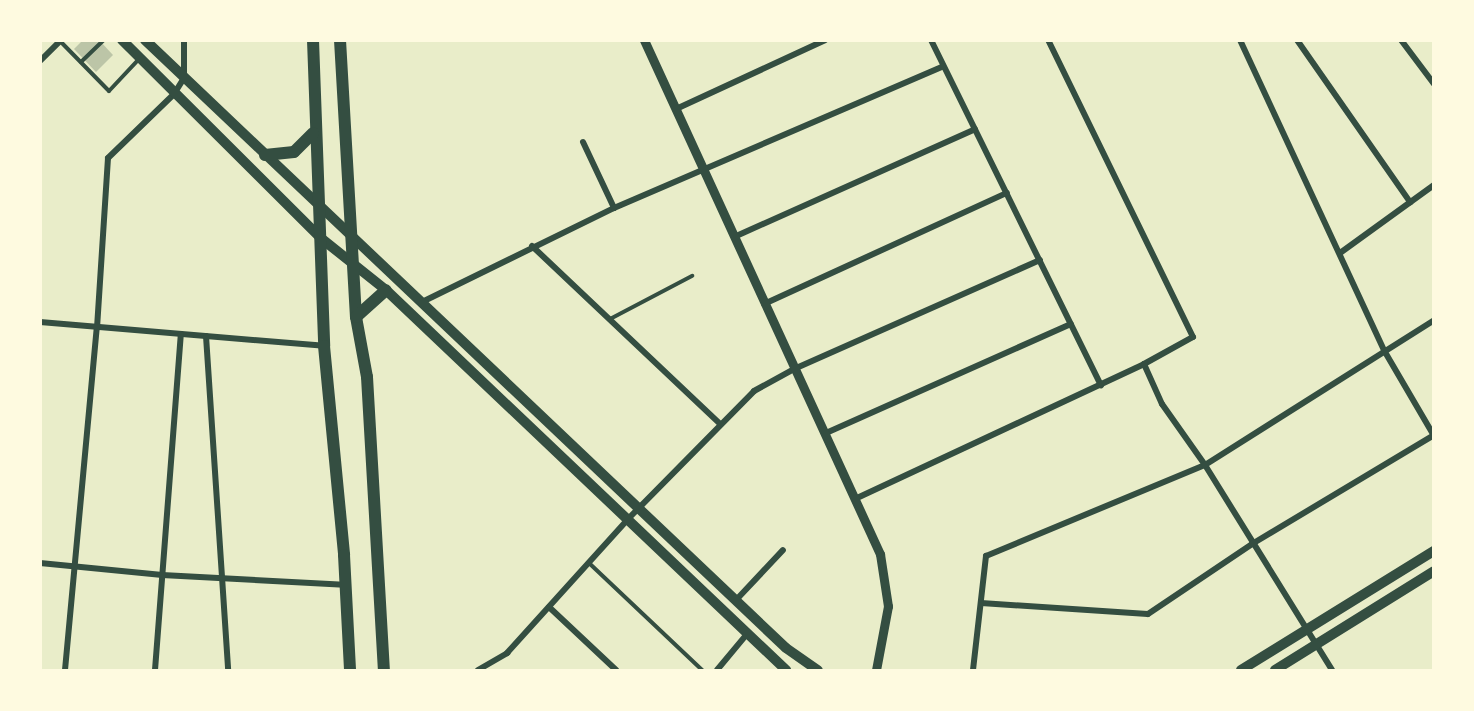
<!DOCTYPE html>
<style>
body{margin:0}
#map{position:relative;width:1474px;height:711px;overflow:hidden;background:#e9edc9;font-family:Roboto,sans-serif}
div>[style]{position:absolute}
.building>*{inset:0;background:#bcc5a7}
.service>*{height:4px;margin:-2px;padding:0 2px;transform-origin:2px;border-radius:2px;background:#344e41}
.minor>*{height:6px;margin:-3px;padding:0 3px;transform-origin:3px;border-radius:3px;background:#344e41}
.tertiary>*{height:9px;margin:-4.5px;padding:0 4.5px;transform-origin:4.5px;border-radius:4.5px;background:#344e41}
.secondary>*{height:10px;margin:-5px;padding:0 5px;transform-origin:5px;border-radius:5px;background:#344e41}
.primary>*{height:12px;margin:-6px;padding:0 6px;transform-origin:6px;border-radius:6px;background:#344e41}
span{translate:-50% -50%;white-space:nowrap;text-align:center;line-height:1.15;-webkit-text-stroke:4.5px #fefae0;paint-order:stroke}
.frame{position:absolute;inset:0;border:42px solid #fefae0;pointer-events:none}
</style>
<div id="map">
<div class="building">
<div style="clip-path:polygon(83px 40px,99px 40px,113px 55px,96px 72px,74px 49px)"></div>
</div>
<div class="service">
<div style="left:60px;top:41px;width:70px;rotate:45.6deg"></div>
<div style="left:109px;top:91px;width:44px;rotate:-46.8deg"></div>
<div style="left:81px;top:62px;width:32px;rotate:-44deg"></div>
<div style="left:610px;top:319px;width:93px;rotate:-27.7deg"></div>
<div style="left:589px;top:563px;width:156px;rotate:43.4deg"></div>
</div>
<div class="minor">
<div style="left:931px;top:40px;width:385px;rotate:63.8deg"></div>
<div style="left:1240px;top:40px;width:344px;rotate:65.1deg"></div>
<div style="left:1385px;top:352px;width:97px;rotate:59.7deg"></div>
<div style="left:1297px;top:40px;width:198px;rotate:55.1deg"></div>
<div style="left:1401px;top:40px;width:55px;rotate:53.1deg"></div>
<div style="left:40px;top:61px;width:30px;rotate:-45deg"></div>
<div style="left:676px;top:109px;width:164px;rotate:-24.8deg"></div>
<div style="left:583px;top:142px;width:73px;rotate:64.8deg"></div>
<div style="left:734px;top:237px;width:264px;rotate:-24.1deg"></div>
<div style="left:532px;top:246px;width:257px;rotate:43.4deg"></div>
<div style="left:1340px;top:253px;width:116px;rotate:-35.9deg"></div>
<div style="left:422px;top:302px;width:214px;rotate:-26.1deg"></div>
<div style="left:614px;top:208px;width:358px;rotate:-23.3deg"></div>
<div style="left:764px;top:304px;width:267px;rotate:-24.6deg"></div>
<div style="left:40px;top:322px;width:285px;rotate:4.8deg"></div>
<div style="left:206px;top:336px;width:335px;rotate:86.2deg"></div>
<div style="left:1144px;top:364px;width:44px;rotate:65.8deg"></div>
<div style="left:1162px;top:404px;width:75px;rotate:54.8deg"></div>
<div style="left:1205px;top:465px;width:241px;rotate:58.2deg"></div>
<div style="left:826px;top:433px;width:268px;rotate:-24deg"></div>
<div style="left:857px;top:498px;width:317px;rotate:-25deg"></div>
<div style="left:1144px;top:364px;width:56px;rotate:-28.9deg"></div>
<div style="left:1193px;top:337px;width:331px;rotate:-116deg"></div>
<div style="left:40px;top:563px;width:123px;rotate:5.6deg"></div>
<div style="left:162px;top:575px;width:182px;rotate:3.1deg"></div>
<div style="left:737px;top:599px;width:67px;rotate:-46.8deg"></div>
<div style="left:981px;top:603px;width:167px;rotate:3.8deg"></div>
<div style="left:1148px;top:614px;width:125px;rotate:-33.9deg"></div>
<div style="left:1252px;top:544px;width:212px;rotate:-30.9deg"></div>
<div style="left:549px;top:607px;width:92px;rotate:43.2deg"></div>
<div style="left:65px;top:670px;width:343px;rotate:-84.7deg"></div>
<div style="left:97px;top:328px;width:170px;rotate:-86.3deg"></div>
<div style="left:108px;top:158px;width:92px;rotate:-44.1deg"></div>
<div style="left:174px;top:94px;width:19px;rotate:-58deg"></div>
<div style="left:184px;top:78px;width:38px;rotate:-90deg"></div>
<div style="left:155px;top:670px;width:337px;rotate:-85.6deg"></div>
<div style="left:478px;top:670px;width:34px;rotate:-30deg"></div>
<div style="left:507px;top:653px;width:179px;rotate:-47.9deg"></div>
<div style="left:627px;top:520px;width:181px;rotate:-45.4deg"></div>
<div style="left:754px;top:391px;width:46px;rotate:-28.8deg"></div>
<div style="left:794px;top:369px;width:269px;rotate:-23.9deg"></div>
<div style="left:717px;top:670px;width:47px;rotate:-50.2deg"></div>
<div style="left:973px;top:670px;width:115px;rotate:-83.5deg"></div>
<div style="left:986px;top:556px;width:237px;rotate:-22.6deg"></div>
<div style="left:1205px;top:465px;width:271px;rotate:-32.3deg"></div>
</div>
<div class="tertiary">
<div style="left:644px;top:40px;width:566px;rotate:65.34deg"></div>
<div style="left:880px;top:554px;width:53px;rotate:81.3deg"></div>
<div style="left:888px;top:606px;width:65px;rotate:100.6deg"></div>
</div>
<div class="secondary">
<div style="left:122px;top:40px;width:282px;rotate:44.9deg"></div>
<div style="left:322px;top:239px;width:82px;rotate:38.6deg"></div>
<div style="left:386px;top:290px;width:552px;rotate:43.53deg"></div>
<div style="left:145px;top:40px;width:883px;rotate:43.49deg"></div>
<div style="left:786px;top:648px;width:39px;rotate:35deg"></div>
<div style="left:1241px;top:670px;width:227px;rotate:-31.7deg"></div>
<div style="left:1275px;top:670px;width:187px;rotate:-31.9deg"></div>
</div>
<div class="primary">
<div style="left:313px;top:40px;width:306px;rotate:87.9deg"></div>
<div style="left:324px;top:346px;width:210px;rotate:84.5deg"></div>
<div style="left:344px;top:555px;width:115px;rotate:87deg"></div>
<div style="left:340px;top:40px;width:277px;rotate:86.7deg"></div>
<div style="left:356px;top:317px;width:61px;rotate:79.6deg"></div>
<div style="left:367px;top:377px;width:293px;rotate:86.7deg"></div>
<div style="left:265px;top:155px;width:29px;rotate:-6deg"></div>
<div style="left:294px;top:152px;width:27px;rotate:-45deg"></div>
<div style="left:356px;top:317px;width:40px;rotate:-42deg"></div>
</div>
<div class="frame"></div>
</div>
